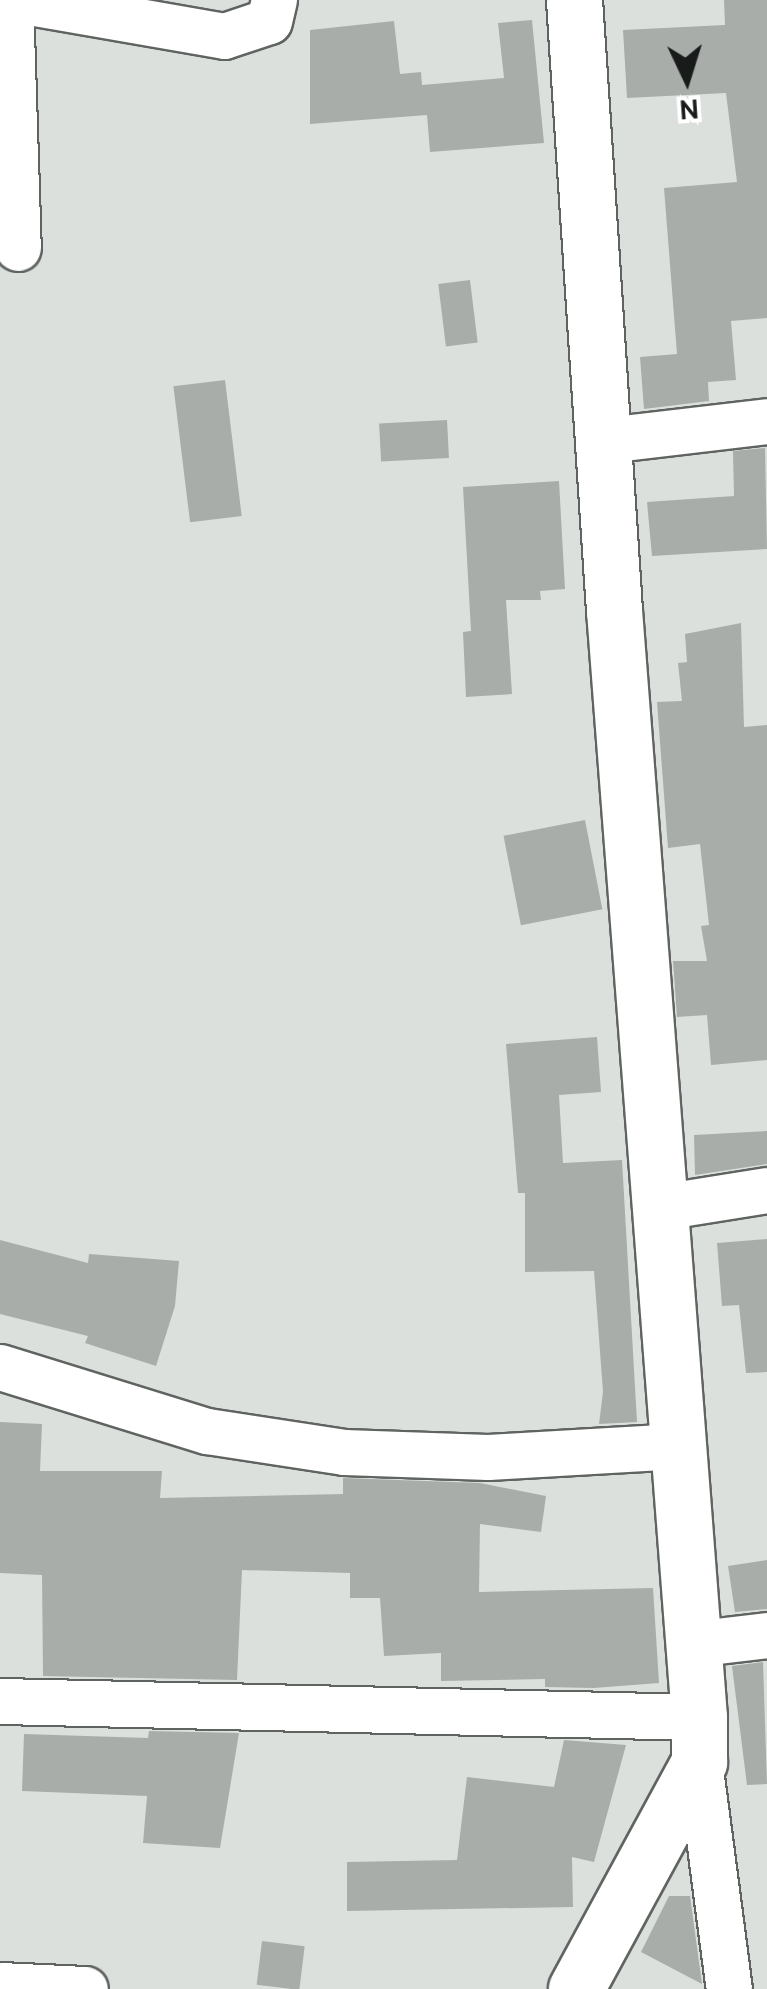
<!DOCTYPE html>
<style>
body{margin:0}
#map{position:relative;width:767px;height:1989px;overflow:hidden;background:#dbe0dd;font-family:Cabin,sans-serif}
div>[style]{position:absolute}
.building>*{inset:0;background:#a8adaa;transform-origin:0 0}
.roads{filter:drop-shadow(2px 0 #606461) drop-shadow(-2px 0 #606461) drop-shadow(0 2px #606461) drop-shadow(0 -2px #606461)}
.minor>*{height:45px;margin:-22.5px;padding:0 22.5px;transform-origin:22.5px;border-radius:22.5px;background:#fff}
.tertiary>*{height:55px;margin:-27.5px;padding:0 27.5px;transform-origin:27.5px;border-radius:27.5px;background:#fff}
span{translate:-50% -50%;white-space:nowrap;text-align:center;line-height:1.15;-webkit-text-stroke:8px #fff;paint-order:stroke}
.north{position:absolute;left:637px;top:30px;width:100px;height:100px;-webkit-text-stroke:8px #fff;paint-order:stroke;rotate:176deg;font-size:28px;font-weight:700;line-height:40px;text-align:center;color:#191b1a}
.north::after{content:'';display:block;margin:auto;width:35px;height:45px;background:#191b1a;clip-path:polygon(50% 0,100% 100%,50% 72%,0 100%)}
</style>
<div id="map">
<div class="building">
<div style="clip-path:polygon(724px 0,767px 0,767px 318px,731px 321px,736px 380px,708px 382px,709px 401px,644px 409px,640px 357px,677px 354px,664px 188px,737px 182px,726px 93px,627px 98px,623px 30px,725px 25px)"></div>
<div style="clip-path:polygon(532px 20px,544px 143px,430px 152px,427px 115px,310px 124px,310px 30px,394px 21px,400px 74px,421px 72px,422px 85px,504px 78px,498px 23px)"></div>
<div style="left:470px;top:280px;width:63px;height:32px;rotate:83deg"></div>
<div style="left:225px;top:380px;width:137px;height:52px;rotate:83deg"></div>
<div style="left:447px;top:420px;width:38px;height:68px;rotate:87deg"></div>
<div style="clip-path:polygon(765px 448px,767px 549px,652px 556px,647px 502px,734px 496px,733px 451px)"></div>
<div style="clip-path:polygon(559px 481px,565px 589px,540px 591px,541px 600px,506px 600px,512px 694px,466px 697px,463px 632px,471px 631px,463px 487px)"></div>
<div style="clip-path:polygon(741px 623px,744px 727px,767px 725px,767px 1060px,711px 1065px,707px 1015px,677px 1017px,673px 961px,707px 961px,701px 926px,709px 925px,700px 844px,668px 848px,657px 702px,682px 701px,678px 663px,687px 662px,685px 634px)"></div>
<div style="left:585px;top:820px;width:91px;height:83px;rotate:79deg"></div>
<div style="clip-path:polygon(597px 1037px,601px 1092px,559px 1095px,563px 1163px,622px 1160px,637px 1422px,599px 1424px,603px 1392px,594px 1271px,525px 1272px,525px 1193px,518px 1193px,506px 1044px)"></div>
<div style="clip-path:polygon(767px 1131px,767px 1164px,695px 1175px,694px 1135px)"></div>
<div style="clip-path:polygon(767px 1239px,767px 1372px,746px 1373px,739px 1305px,722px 1306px,717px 1243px)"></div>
<div style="clip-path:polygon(0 1240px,88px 1263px,89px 1254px,179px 1261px,175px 1306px,156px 1366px,85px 1343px,88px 1336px,0 1314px)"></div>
<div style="clip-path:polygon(0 1422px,42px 1424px,40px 1471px,162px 1471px,160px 1498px,343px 1494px,343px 1478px,480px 1483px,546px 1496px,541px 1532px,480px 1524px,479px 1592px,653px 1588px,659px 1683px,594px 1688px,545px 1687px,545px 1679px,441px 1681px,441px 1653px,384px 1656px,380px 1598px,350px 1598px,350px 1573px,242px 1570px,237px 1680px,43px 1676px,42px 1575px,0 1573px)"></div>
<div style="clip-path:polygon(767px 1560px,767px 1609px,735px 1612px,728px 1566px)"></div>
<div style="clip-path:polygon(763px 1662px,767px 1784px,747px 1785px,732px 1666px)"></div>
<div style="clip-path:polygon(149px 1731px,239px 1733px,220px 1848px,143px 1843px,147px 1796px,22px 1791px,24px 1734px,148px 1738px)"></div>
<div style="clip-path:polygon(564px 1740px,626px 1745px,594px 1862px,572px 1857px,573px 1907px,347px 1911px,347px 1862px,457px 1860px,467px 1777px,554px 1787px)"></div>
<div style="clip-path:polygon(669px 1896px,690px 1896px,702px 1984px,641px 1952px)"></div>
<div style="left:262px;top:1941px;width:43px;height:44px;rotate:7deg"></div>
</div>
<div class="roads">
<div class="minor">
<div style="left:10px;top:0;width:248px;rotate:88.2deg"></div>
<div style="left:18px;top:0;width:209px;rotate:9.9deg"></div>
<div style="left:224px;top:36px;width:47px;rotate:-18.4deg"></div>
<div style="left:269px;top:21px;width:22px;rotate:-77deg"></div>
<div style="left:606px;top:440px;width:162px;rotate:-6.7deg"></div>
<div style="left:661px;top:1207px;width:107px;rotate:-9.1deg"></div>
<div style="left:0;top:1367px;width:217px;rotate:17.2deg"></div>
<div style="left:207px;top:1431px;width:139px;rotate:8.7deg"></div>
<div style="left:344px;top:1452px;width:144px;rotate:2deg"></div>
<div style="left:488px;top:1457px;width:191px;rotate:-3.3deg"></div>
<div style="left:692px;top:1644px;width:76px;rotate:-6.8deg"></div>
<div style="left:0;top:1701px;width:699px;rotate:1.31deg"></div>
<div style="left:699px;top:1762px;width:229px;rotate:82.5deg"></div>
<div style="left:0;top:1985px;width:85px;rotate:2.7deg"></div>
</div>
<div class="tertiary">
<div style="left:574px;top:0;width:611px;rotate:86.25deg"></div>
<div style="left:614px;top:610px;width:1110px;rotate:85.61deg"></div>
<div style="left:699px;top:1717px;width:45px;rotate:90deg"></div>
<div style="left:699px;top:1762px;width:258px;rotate:118.5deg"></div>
</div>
</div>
<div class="north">N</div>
</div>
